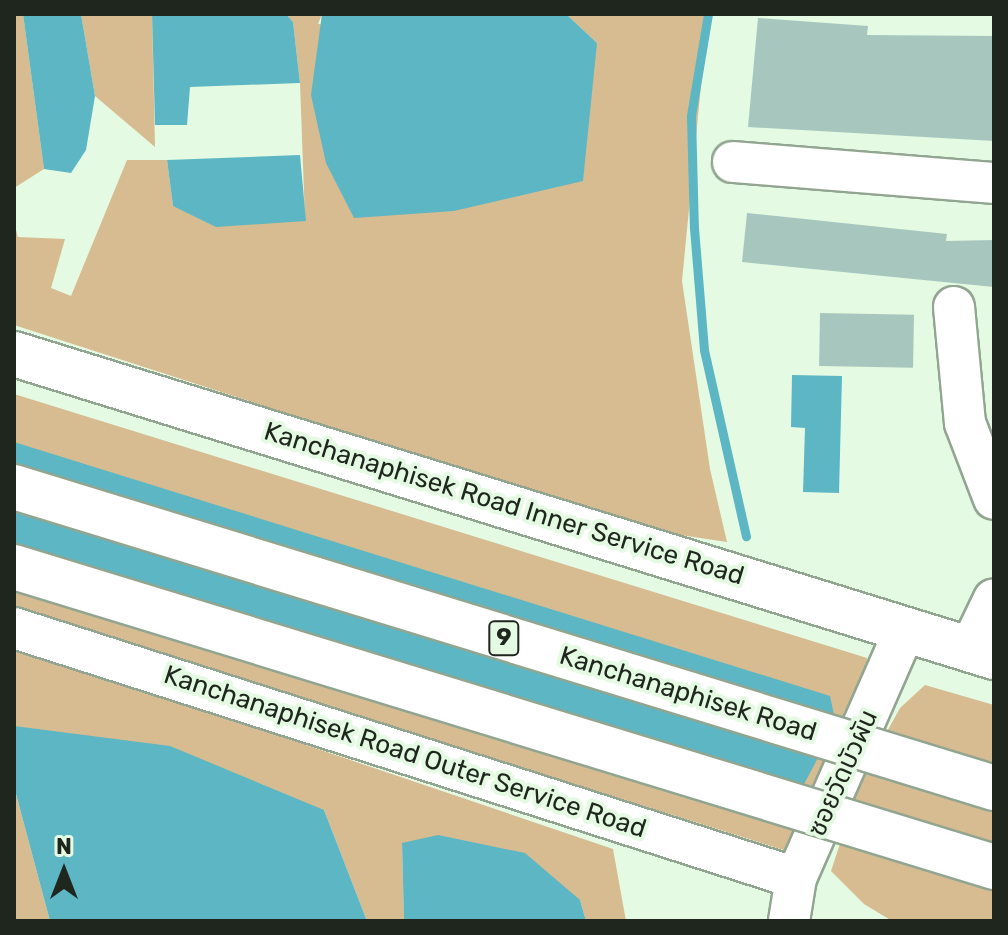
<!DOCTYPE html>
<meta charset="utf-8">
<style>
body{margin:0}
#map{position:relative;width:1008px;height:935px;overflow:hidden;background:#e5fae3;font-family:Rubik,"Noto Sans Thai",sans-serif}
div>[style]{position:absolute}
.green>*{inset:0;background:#d6bc90}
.water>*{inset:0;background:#5db6c3}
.stream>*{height:9px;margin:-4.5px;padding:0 4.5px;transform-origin:4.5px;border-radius:4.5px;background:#5db6c3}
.building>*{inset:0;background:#a7c7be;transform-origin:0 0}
.roads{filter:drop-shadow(2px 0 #91a590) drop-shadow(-2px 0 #91a590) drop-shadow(0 2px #91a590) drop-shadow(0 -2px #91a590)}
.minor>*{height:40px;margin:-20px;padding:0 20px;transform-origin:20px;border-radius:20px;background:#fff}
.major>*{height:44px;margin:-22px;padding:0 22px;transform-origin:22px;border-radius:22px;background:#fff}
.bridges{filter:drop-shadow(2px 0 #91a590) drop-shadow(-2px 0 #91a590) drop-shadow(0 2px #91a590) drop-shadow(0 -2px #91a590)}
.highway-bridge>*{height:44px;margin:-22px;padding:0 22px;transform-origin:22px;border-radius:22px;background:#fff}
span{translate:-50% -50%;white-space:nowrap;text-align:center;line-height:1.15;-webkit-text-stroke:8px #e5fae3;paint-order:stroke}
.shield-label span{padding:2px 6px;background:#e5fae3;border:2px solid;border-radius:6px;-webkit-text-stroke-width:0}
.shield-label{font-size:24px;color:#1e261e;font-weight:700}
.street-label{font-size:26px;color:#1e261e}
.frame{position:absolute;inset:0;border:16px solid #1e261e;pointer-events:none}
.north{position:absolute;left:24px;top:831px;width:80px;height:80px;-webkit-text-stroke:6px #e5fae3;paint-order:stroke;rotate:0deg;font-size:22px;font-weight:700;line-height:32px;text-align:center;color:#1e261e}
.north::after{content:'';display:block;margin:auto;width:28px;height:36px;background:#1e261e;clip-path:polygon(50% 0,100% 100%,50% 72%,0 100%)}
</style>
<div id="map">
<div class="green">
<div style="clip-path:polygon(14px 14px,23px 14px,44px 169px,14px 188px)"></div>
<div style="clip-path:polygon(81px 14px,152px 14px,155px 147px,95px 96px)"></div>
<div style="clip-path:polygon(286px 14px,322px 14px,318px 24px,597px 43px,566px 14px,708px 14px,682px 281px,710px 469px,727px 542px,647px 530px,14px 325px,14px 223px,18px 237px,65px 239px,51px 288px,71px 296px,127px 160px,167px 160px,173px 206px,305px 221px,300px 83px,293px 22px)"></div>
<div style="clip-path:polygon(14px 394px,867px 658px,863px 688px,793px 853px,14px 607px)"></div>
<div style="clip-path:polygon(14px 646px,613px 849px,626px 921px,586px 921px,580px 900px,402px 843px,404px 921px,367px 921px,324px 810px,16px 794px,50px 921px,14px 921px)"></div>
<div style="clip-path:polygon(925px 685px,994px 705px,994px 921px,892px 921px,864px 904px,831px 871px,862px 777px,900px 708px)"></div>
</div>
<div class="water">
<div style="clip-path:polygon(23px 14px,81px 14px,95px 96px,86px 150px,71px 173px,44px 169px)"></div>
<div style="clip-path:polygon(152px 14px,286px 14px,293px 22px,300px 83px,190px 87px,187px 125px,155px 125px)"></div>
<div style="clip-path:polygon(322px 14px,566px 14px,597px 43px,583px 181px,454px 211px,354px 218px,326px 163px,311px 95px)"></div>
<div style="clip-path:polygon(300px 155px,306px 221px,216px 227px,173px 206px,167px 160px)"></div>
<div style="clip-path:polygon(792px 375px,842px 376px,839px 493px,803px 492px,805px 428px,791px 427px)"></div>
<div style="clip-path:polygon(14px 442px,830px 696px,836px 724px,787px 816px,764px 822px,14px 586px)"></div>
<div style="clip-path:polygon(14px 726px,170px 746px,324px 810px,367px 921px,50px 921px,16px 794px)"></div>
<div style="clip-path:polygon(438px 835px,525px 853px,580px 900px,586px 921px,404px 921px,402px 843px)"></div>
</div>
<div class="stream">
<div style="left:708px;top:14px;width:103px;rotate:99.5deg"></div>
<div style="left:691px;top:116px;width:112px;rotate:88.5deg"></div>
<div style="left:694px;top:228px;width:122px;rotate:85.3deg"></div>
<div style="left:704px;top:350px;width:191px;rotate:77.3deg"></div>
</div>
<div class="building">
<div style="clip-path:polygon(758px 18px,868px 26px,867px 35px,994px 36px,994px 141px,748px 127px)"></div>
<div style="clip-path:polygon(747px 213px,947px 234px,946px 241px,994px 240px,994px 287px,742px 262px)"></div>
<div style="left:820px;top:313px;width:94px;height:53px;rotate:1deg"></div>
</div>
<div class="roads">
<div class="minor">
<div style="left:733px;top:162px;width:262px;rotate:4.6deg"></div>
<div style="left:954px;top:307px;width:117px;rotate:84.6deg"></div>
<div style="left:965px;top:423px;width:81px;rotate:69.1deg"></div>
<div style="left:14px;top:628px;width:821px;rotate:17.73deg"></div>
<div style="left:970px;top:649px;width:55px;rotate:-64.4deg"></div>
<div style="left:789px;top:921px;width:44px;rotate:-80.8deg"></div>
<div style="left:796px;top:878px;width:273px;rotate:-66.3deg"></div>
</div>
<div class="major">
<div style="left:14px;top:354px;width:1026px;rotate:17.18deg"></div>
</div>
</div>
<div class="bridges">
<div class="highway-bridge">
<div style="left:14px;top:487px;width:1025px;rotate:17.07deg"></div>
<div style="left:14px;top:567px;width:1025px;rotate:17.02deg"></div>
</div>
</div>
<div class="shield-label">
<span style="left:504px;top:638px">9</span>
</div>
<div class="street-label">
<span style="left:504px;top:504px;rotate:17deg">Kanchanaphisek Road Inner Service Road</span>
<span style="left:688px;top:694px;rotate:17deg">Kanchanaphisek Road</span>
<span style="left:405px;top:752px;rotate:18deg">Kanchanaphisek Road Outer Service Road</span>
<span style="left:843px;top:773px;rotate:-66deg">ซอยวัดบัวผัน</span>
</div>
<div class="frame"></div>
<div class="north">N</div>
</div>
